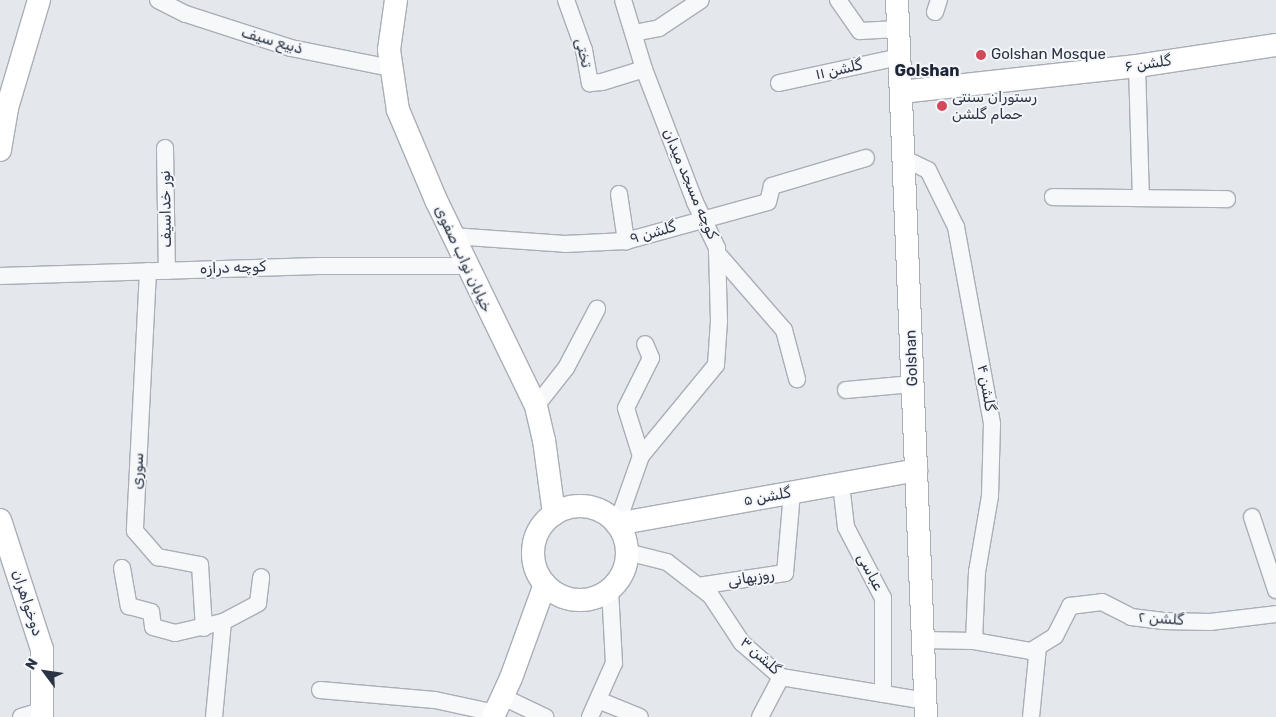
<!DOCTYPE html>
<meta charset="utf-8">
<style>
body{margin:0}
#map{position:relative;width:1276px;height:717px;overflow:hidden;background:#e4e7ec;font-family:Rubik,Vazirmatn,sans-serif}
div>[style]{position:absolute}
.roads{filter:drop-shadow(1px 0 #a9aeb7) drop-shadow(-1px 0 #a9aeb7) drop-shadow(0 1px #a9aeb7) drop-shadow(0 -1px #a9aeb7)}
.street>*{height:16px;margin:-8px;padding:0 8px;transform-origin:8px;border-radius:8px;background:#f7f8fa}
.secondary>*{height:22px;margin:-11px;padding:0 11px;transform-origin:11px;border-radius:11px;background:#fff}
.secondary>.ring{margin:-11px;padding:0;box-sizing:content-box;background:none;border:22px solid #fff;border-radius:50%}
.dots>*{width:14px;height:14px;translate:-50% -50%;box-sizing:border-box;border:2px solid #f4f6f9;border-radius:50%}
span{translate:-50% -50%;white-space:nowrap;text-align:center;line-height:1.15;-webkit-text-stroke:4px #f4f6f9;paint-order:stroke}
.street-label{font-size:15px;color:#2b3445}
.poi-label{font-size:15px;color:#2b3445}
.left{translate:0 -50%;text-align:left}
.neighbourhood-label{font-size:16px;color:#1d2536;font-weight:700}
.north{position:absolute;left:20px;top:647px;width:50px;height:50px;-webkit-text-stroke:4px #f4f6f9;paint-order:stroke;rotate:301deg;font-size:14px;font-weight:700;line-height:20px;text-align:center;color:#2b3445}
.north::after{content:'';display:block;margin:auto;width:18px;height:22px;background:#2b3445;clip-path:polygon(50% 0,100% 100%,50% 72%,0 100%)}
</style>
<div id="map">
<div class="roads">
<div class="street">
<div style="left:158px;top:0;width:31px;rotate:27deg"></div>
<div style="left:186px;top:14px;width:110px;rotate:17.9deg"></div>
<div style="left:291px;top:48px;width:101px;rotate:11.4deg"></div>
<div style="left:566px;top:0;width:53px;rotate:70.2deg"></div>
<div style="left:584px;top:50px;width:34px;rotate:80deg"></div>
<div style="left:590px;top:83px;width:12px;rotate:-5deg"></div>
<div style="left:602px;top:82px;width:44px;rotate:-17.2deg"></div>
<div style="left:838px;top:0;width:38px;rotate:55deg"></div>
<div style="left:860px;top:31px;width:38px;rotate:-3deg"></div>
<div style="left:935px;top:12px;width:13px;rotate:-72deg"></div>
<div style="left:634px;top:33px;width:25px;rotate:-11deg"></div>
<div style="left:659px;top:28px;width:50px;rotate:-33.7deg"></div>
<div style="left:1137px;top:66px;width:132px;rotate:88.3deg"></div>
<div style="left:779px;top:83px;width:123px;rotate:-12.2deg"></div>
<div style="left:165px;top:148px;width:123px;rotate:89.1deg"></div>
<div style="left:903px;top:158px;width:28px;rotate:26deg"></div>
<div style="left:928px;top:170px;width:64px;rotate:63.8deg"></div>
<div style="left:956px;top:227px;width:200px;rotate:79.6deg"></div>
<div style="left:992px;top:424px;width:72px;rotate:91.6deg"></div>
<div style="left:990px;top:496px;width:77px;rotate:99.7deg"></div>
<div style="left:977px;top:572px;width:69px;rotate:92.5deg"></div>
<div style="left:619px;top:194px;width:48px;rotate:81.5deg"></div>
<div style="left:1053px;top:197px;width:174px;rotate:0.7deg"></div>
<div style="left:452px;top:236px;width:113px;rotate:4deg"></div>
<div style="left:565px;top:244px;width:61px;rotate:-2.8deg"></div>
<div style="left:626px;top:241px;width:147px;rotate:-15.4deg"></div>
<div style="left:768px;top:202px;width:16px;rotate:-76deg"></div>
<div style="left:772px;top:186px;width:98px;rotate:-16.6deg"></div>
<div style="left:717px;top:253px;width:102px;rotate:49deg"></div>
<div style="left:784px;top:330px;width:51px;rotate:75.1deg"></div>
<div style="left:148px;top:271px;width:260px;rotate:92.9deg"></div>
<div style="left:135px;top:531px;width:35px;rotate:49deg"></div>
<div style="left:158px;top:557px;width:43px;rotate:10.8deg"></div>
<div style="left:200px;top:565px;width:63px;rotate:86.4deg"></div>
<div style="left:0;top:276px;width:318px;rotate:-1.8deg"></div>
<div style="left:318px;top:266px;width:148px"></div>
<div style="left:846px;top:390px;width:67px;rotate:-5.1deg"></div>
<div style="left:536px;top:406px;width:48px;rotate:-51.7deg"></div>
<div style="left:566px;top:368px;width:67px;rotate:-62.3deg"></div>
<div style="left:641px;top:456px;width:50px;rotate:-107.4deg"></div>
<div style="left:626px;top:408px;width:56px;rotate:-63.4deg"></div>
<div style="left:651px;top:358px;width:15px;rotate:-113deg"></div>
<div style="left:841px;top:484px;width:43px;rotate:83.4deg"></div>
<div style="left:846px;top:527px;width:80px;rotate:62.5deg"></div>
<div style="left:883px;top:598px;width:96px;rotate:90deg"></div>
<div style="left:1252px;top:517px;width:77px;rotate:71.8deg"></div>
<div style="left:617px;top:524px;width:72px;rotate:-70.6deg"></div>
<div style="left:641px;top:456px;width:118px;rotate:-50.5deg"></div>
<div style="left:716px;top:365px;width:44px;rotate:-86.1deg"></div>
<div style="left:719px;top:321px;width:73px;rotate:-91.6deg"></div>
<div style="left:717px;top:248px;width:51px;rotate:-115.6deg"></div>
<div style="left:695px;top:202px;width:142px;rotate:-111deg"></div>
<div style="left:644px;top:69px;width:72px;rotate:-106.9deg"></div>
<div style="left:627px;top:552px;width:41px;rotate:14deg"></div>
<div style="left:667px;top:562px;width:56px;rotate:37.7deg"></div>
<div style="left:711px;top:596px;width:56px;rotate:56.6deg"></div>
<div style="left:742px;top:643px;width:52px;rotate:41.1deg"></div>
<div style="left:781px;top:677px;width:147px;rotate:9.4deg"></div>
<div style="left:122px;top:568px;width:39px;rotate:80deg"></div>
<div style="left:129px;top:606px;width:23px;rotate:15deg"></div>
<div style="left:151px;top:612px;width:15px;rotate:82deg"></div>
<div style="left:153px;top:627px;width:23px;rotate:15deg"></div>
<div style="left:175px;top:633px;width:49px;rotate:-12.9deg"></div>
<div style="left:223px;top:622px;width:40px;rotate:-28deg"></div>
<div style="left:258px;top:603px;width:26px;rotate:-83deg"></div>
<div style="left:698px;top:586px;width:88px;rotate:-8.5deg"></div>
<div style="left:785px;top:573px;width:80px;rotate:-85deg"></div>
<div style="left:923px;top:640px;width:51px;rotate:1.1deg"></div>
<div style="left:974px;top:641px;width:58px;rotate:10deg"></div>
<div style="left:1031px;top:651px;width:28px;rotate:-32deg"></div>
<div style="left:1055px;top:636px;width:34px;rotate:-63deg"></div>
<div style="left:1070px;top:606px;width:32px;rotate:-7deg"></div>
<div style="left:1102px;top:602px;width:33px;rotate:27deg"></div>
<div style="left:1131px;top:617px;width:31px;rotate:7deg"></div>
<div style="left:1162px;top:621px;width:48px;rotate:1.2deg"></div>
<div style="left:1210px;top:622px;width:66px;rotate:-6.9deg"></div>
<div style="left:320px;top:690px;width:115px;rotate:5deg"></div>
<div style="left:435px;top:700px;width:61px;rotate:12.2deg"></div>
<div style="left:503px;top:697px;width:47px;rotate:25.5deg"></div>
<div style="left:598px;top:700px;width:45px;rotate:22deg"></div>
<div style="left:21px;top:717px;width:21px;rotate:-17deg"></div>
<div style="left:214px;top:717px;width:95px;rotate:-84.6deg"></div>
<div style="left:590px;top:717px;width:59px;rotate:-66deg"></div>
<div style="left:614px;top:663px;width:74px;rotate:-93.1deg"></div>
<div style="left:760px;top:717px;width:45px;rotate:-62.3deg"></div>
<div style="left:1031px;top:717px;width:70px;rotate:-84.3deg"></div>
</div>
<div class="secondary">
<div style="left:396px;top:0;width:50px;rotate:98deg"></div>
<div style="left:389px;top:50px;width:61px;rotate:81.5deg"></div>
<div style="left:398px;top:110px;width:98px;rotate:67.1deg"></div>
<div style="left:436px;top:200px;width:229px;rotate:64.1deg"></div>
<div style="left:536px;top:406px;width:35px;rotate:77deg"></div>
<div style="left:544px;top:440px;width:75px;rotate:82.3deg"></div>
<div style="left:897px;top:0;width:718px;rotate:87.68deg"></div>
<div style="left:901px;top:92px;width:237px;rotate:-6.3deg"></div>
<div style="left:1137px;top:66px;width:141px;rotate:-8.6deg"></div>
<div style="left:0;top:150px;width:43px;rotate:-80.5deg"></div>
<div style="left:7px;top:108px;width:113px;rotate:-73.5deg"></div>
<div class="ring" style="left:533px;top:506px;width:72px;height:72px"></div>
<div style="left:0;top:520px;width:136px;rotate:72deg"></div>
<div style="left:42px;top:649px;width:68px;rotate:90deg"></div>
<div style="left:617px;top:524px;width:304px;rotate:-10.2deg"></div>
<div style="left:493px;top:717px;width:43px;rotate:-65.2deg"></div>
<div style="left:511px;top:678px;width:100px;rotate:-70.1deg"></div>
</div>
</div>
<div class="dots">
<div style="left:981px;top:55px;background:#d1495b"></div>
<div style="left:942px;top:106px;background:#d1495b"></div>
</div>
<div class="street-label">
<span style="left:272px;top:41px;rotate:16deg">ذبیع سیف</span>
<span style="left:583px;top:53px;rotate:76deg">تختی</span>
<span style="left:1148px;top:64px;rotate:-8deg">گلشن ۶</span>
<span style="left:839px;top:70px;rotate:-13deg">گلشن ۱۱</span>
<span style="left:690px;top:184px;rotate:67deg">کوچه مسجد میدان</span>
<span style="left:166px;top:209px;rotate:-91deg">نور خداسیف</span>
<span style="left:653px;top:233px;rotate:-16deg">گلشن ۹</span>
<span style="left:463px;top:259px;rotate:65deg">خیابان نواب صفوی</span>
<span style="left:233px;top:268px;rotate:-2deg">کوچه درازه</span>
<span style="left:912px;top:358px;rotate:-92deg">Golshan</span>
<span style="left:986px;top:388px;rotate:80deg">گلشن ۴</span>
<span style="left:138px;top:471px;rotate:-87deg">سوری</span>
<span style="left:767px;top:497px;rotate:-10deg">گلشن ۵</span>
<span style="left:870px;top:572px;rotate:62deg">عباسی</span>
<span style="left:751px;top:578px;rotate:-9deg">روزبهانی</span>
<span style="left:27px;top:603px;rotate:72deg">دوخواهران</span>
<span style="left:1161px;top:619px;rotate:4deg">گلشن ۲</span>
<span style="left:760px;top:656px;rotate:42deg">گلشن ۳</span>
</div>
<div class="poi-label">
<span class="left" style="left:991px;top:55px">Golshan Mosque</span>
<span class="left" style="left:952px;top:106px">رستوران سنتی<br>حمام گلشن</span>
</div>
<div class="neighbourhood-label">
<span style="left:927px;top:71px">Golshan</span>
</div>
<div class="north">N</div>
</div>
